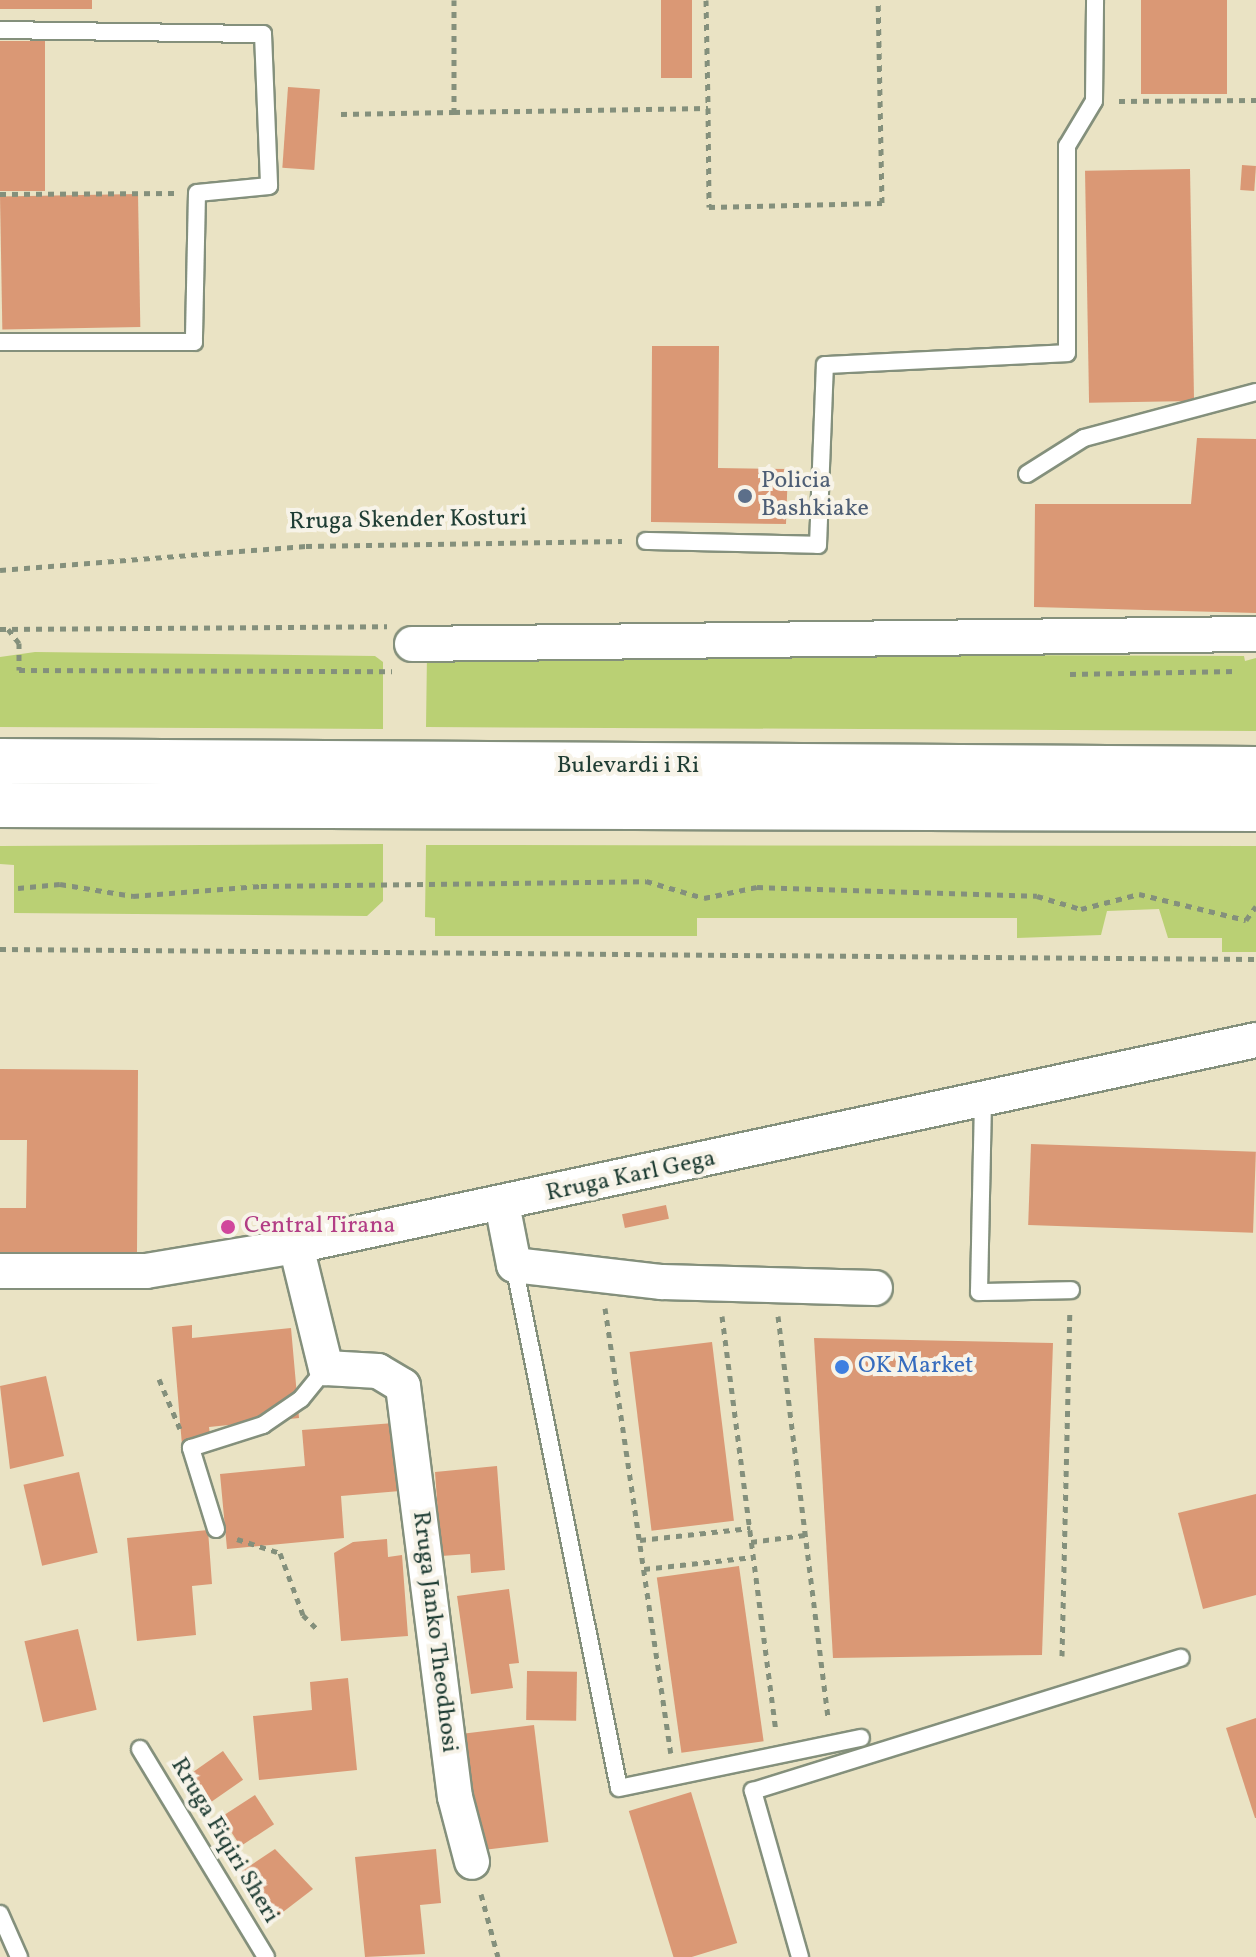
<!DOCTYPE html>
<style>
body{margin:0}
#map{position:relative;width:1256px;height:1957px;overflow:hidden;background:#eae3c4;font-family:Vollkorn,serif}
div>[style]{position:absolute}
.green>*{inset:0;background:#bad074}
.building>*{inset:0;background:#da9875;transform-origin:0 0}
.path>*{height:5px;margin-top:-2.5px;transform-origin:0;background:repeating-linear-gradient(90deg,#84907c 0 6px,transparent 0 12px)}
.roads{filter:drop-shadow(2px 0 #84907c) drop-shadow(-2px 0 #84907c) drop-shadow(0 2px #84907c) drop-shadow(0 -2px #84907c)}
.lane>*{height:16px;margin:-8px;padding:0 8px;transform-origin:8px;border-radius:8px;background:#fff}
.street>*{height:34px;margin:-17px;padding:0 17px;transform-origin:17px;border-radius:17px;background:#fff}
.secondary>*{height:44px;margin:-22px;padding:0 22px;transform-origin:22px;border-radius:22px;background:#fff}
.dots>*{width:22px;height:22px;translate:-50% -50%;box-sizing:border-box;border:4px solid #f7f3e8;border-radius:50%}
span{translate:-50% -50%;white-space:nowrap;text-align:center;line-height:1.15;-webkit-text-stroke:8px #f7f3e8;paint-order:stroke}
.service-label{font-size:24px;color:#4e5e75}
.left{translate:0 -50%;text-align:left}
.street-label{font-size:24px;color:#1f3d34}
.hotel-label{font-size:24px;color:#b23c85}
.shop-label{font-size:24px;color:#366cbe}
</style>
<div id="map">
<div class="green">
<div style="clip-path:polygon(35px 652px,375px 656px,383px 662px,383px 729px,0 727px,0 657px)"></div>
<div style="clip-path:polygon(427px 653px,1244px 656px,1245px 661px,1256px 658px,1256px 731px,426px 727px)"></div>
<div style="clip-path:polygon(383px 844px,383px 901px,367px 916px,14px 913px,14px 865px,0 864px,0 846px)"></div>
<div style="clip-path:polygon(426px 845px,1256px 846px,1256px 952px,1222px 952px,1222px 938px,1168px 938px,1159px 909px,1107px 911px,1101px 935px,1017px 938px,1017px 918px,697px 918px,697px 936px,435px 936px,435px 918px,425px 917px)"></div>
</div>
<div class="building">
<div style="left:0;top:0;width:92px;height:9px"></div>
<div style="left:661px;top:0;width:31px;height:78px"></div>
<div style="left:1141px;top:0;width:86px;height:94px"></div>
<div style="left:0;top:41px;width:45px;height:150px"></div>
<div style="left:288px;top:87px;width:32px;height:81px;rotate:4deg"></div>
<div style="left:1242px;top:165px;width:14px;height:25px;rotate:4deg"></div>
<div style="left:1190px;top:169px;width:232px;height:105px;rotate:89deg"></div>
<div style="left:138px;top:194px;width:133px;height:138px;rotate:89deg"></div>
<div style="clip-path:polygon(652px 346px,719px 346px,718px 468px,788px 469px,786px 524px,651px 522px)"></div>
<div style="clip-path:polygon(1197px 438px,1256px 439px,1256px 613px,1034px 607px,1035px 504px,1191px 504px)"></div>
<div style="clip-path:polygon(0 1069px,138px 1070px,137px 1254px,0 1253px,0 1208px,26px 1208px,27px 1140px,0 1140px)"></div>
<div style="left:1031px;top:1144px;width:225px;height:81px;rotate:2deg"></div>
<div style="left:666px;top:1205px;width:14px;height:45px;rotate:78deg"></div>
<div style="clip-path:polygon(192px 1325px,192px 1338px,291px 1328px,299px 1418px,209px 1427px,211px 1442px,182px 1445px,172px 1327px)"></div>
<div style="clip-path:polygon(814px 1338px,1053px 1343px,1042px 1655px,833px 1658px)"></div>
<div style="left:712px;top:1342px;width:180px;height:83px;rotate:83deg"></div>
<div style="clip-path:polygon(46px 1376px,64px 1456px,10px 1469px,0 1386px)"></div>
<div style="clip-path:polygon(394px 1423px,400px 1491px,341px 1496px,344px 1538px,227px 1549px,220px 1474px,305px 1466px,302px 1430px)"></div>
<div style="clip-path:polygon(497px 1466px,505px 1570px,471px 1573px,470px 1554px,441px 1556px,435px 1472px)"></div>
<div style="left:79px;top:1472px;width:83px;height:57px;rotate:77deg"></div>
<div style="clip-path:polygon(1256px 1494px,1256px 1595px,1203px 1609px,1178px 1513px)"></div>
<div style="clip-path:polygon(208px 1530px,212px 1584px,192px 1586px,196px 1635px,137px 1641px,127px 1538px)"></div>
<div style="clip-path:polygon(387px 1539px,388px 1557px,402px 1555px,408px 1636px,341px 1641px,334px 1553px,353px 1542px)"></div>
<div style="left:739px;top:1566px;width:177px;height:83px;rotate:82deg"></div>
<div style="clip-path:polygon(509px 1589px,519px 1663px,509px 1664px,513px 1688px,471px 1694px,457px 1596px)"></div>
<div style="left:78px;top:1629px;width:83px;height:55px;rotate:77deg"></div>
<div style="left:527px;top:1671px;width:50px;height:49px;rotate:1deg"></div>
<div style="clip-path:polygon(348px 1678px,357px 1770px,259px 1780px,253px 1716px,312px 1710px,310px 1682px)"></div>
<div style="clip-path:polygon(1256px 1718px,1256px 1818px,1255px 1818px,1226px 1728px)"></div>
<div style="left:534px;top:1725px;width:118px;height:80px;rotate:83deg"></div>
<div style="left:223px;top:1751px;width:35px;height:40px;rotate:55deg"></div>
<div style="left:691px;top:1792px;width:158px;height:65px;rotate:73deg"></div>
<div style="left:255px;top:1795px;width:35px;height:40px;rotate:57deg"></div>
<div style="clip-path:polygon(275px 1849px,313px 1889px,270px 1922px,242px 1871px)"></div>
<div style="clip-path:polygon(436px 1849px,441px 1903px,420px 1905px,425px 1954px,365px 1957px,355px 1857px)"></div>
</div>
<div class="path">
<div style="left:454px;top:0;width:112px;rotate:90deg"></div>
<div style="left:454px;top:112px;width:254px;rotate:-0.9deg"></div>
<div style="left:708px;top:108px;width:99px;rotate:89.4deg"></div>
<div style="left:709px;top:207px;width:173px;rotate:-1.3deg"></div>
<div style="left:882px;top:203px;width:203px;rotate:-91.1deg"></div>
<div style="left:706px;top:0;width:108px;rotate:88.9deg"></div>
<div style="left:1119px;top:101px;width:137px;rotate:-0.4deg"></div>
<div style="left:341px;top:114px;width:113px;rotate:-1deg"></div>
<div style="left:0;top:194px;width:175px;rotate:-0.3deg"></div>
<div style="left:0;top:570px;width:307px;rotate:-4.5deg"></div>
<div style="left:306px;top:546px;width:316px;rotate:-0.9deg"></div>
<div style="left:0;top:629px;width:387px;rotate:-0.4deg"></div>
<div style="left:8px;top:629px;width:18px;rotate:52deg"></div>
<div style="left:19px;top:643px;width:27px;rotate:90deg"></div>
<div style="left:19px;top:670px;width:373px;rotate:0.2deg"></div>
<div style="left:1070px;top:674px;width:166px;rotate:-1deg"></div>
<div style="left:18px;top:888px;width:42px;rotate:-5.4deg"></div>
<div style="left:60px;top:884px;width:74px;rotate:9.3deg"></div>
<div style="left:133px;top:896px;width:128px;rotate:-4.5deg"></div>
<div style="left:261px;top:886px;width:385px;rotate:-0.7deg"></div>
<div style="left:646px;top:881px;width:60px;rotate:16.3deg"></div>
<div style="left:704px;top:898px;width:54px;rotate:-11.7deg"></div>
<div style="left:757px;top:887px;width:280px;rotate:1.8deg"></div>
<div style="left:1037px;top:896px;width:46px;rotate:16.5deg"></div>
<div style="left:1081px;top:909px;width:60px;rotate:-14.5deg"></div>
<div style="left:1139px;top:894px;width:110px;rotate:13.7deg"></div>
<div style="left:1246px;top:920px;width:17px;rotate:-54deg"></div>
<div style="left:0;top:949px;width:1256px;rotate:0.46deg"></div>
<div style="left:605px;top:1308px;width:450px;rotate:81.6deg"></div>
<div style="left:722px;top:1316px;width:418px;rotate:82.6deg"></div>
<div style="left:778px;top:1316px;width:406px;rotate:82.9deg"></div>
<div style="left:159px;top:1379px;width:54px;rotate:67.2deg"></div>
<div style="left:237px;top:1539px;width:45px;rotate:18deg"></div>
<div style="left:280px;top:1553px;width:66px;rotate:69.6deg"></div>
<div style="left:303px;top:1615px;width:18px;rotate:45deg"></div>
<div style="left:640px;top:1540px;width:111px;rotate:-6.2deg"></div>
<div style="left:751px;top:1542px;width:54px;rotate:-7.4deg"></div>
<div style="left:644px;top:1569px;width:110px;rotate:-6.3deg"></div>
<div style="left:1062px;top:1656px;width:343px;rotate:-88.7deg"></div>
<div style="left:481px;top:1894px;width:65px;rotate:74.9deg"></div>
</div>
<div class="roads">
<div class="lane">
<div style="left:0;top:30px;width:263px;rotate:0.9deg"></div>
<div style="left:263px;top:34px;width:152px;rotate:87.7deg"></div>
<div style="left:269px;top:186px;width:72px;rotate:174.4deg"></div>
<div style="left:197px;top:193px;width:149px;rotate:91.2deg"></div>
<div style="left:194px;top:342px;width:194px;rotate:180deg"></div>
<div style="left:1027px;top:474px;width:67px;rotate:-32.3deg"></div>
<div style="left:1084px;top:438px;width:178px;rotate:-15deg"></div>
<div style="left:646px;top:541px;width:172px;rotate:1.3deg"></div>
<div style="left:818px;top:545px;width:180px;rotate:-87.8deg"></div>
<div style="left:825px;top:365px;width:242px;rotate:-2.8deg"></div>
<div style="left:1067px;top:353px;width:207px;rotate:-90deg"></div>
<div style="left:1067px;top:146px;width:52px;rotate:-59deg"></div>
<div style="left:1094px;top:101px;width:101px;rotate:-89.4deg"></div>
<div style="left:983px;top:1101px;width:191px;rotate:91.2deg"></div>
<div style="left:979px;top:1292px;width:92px;rotate:-1.2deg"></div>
<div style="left:514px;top:1265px;width:533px;rotate:78.65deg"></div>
<div style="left:619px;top:1788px;width:247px;rotate:-11.7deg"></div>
<div style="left:216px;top:1529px;width:85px;rotate:-107.2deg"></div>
<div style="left:191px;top:1448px;width:76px;rotate:-17.7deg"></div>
<div style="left:263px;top:1425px;width:46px;rotate:-34.4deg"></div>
<div style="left:301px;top:1399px;width:40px;rotate:-51deg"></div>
<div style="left:140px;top:1749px;width:243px;rotate:58.8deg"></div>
<div style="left:0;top:1914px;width:47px;rotate:66.2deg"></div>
<div style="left:800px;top:1957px;width:173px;rotate:-105.8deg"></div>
<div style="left:753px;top:1791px;width:448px;rotate:-17.3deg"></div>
</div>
<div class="street">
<div style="left:412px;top:644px;width:844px;rotate:-0.68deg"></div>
<div style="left:502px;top:1204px;width:62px;rotate:78.9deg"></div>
<div style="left:514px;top:1265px;width:149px;rotate:6.6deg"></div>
<div style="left:662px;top:1282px;width:213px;rotate:1.6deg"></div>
<div style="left:296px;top:1246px;width:126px;rotate:76.2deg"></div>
<div style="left:326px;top:1368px;width:52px;rotate:3.3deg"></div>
<div style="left:378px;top:1371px;width:29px;rotate:31deg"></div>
<div style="left:403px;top:1386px;width:414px;rotate:82.8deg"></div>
<div style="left:455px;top:1797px;width:67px;rotate:75.3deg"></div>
<div style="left:0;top:1271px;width:146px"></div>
<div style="left:146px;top:1271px;width:152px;rotate:-9.5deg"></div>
<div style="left:296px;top:1246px;width:982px;rotate:-12.11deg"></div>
</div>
<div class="secondary">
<div style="left:0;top:761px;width:1256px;rotate:0.36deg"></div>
<div style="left:0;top:805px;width:1256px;rotate:0.18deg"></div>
</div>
</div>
<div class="dots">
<div style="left:745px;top:496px;background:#5c6f8a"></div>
<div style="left:228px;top:1227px;background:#d1479c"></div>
<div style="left:842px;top:1367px;background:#3f7fe0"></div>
</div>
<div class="service-label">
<span class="left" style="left:761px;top:496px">Policia<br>Bashkiake</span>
</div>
<div class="street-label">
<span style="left:408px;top:521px;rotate:-1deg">Rruga Skender Kosturi</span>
<span style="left:628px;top:767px">Bulevardi i Ri</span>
<span style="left:631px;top:1177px;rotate:-12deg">Rruga Karl Gega</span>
<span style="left:434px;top:1632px;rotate:83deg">Rruga Janko Theodhosi</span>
<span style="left:224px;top:1841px;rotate:59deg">Rruga Fiqiri Sheri</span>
</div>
<div class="hotel-label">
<span class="left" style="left:244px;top:1227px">Central Tirana</span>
</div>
<div class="shop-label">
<span class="left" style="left:858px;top:1367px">OK Market</span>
</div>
</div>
